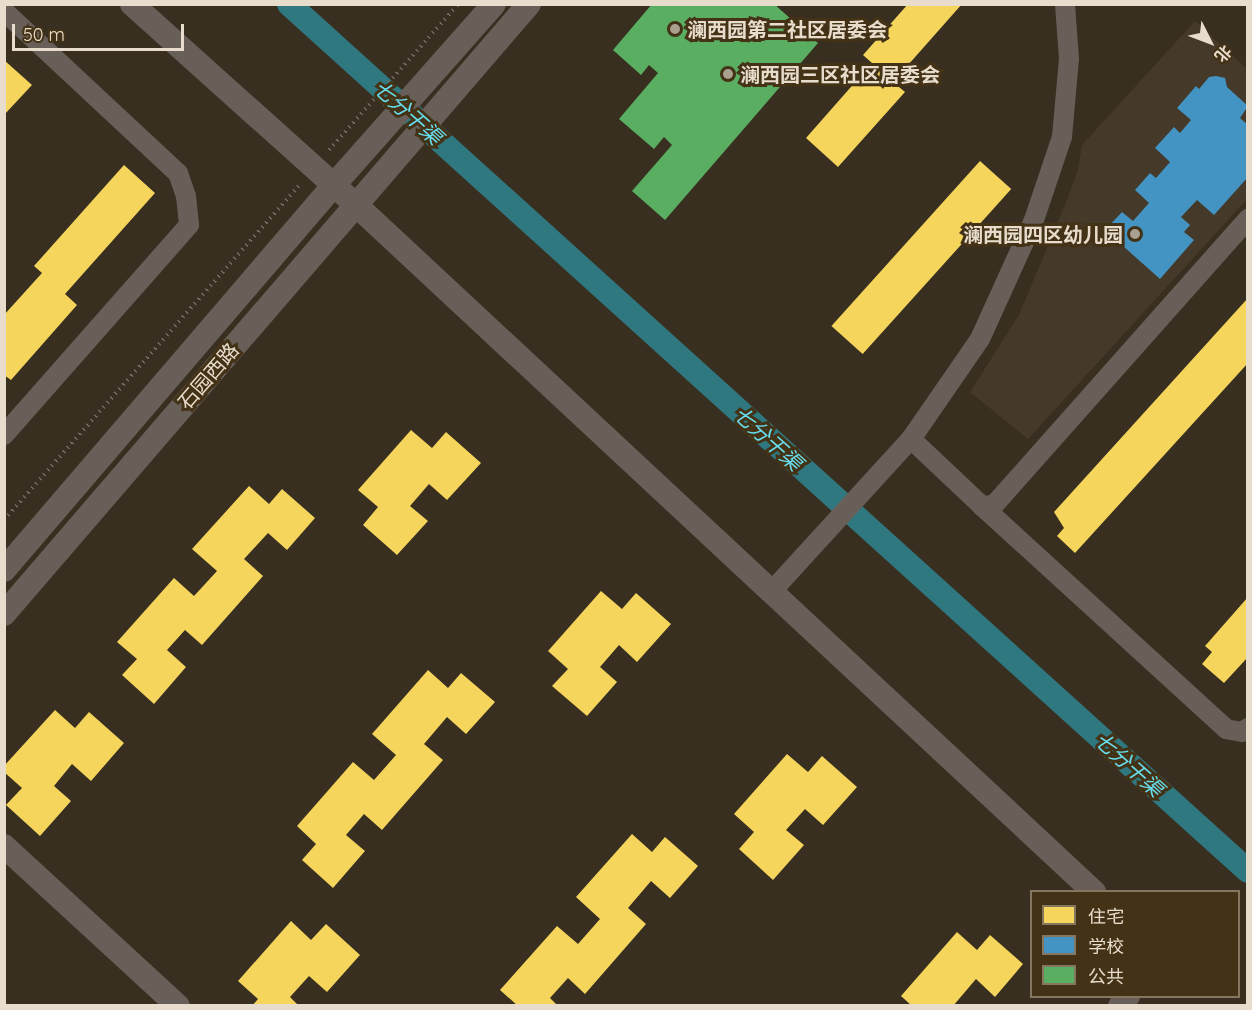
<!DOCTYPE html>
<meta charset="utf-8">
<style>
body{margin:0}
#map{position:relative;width:1252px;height:1010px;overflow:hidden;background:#382f20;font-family:Quicksand,"Noto Sans SC",sans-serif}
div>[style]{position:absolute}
.education>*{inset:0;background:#45392a}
.homes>*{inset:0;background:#f6d55c;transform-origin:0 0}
.schools>*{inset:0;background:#4393c3}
.public>*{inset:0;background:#5aae61}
.canal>*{height:24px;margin:-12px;padding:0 12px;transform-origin:12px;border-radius:12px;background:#307880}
.path>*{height:4px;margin-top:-2px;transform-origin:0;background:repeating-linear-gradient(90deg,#6f6961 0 1.5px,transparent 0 6px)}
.minor>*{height:20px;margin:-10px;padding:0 10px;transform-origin:10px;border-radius:10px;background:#675f58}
.tertiary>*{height:24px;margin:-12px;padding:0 12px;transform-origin:12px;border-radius:12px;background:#675f58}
.dots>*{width:16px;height:16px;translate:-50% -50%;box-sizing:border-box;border:3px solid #433216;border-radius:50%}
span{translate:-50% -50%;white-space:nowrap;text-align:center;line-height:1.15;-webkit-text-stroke:6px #433216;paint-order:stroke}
.poi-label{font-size:20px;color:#e8ddcd;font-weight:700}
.left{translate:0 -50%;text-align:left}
.right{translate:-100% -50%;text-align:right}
.street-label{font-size:20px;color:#e8ddcd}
.water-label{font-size:21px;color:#68dded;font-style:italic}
.frame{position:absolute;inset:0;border:6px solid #e8ddcd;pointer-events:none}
.legend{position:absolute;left:1030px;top:890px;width:210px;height:108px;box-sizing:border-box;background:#433216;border:2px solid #85765f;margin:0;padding:8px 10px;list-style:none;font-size:18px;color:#e8ddcd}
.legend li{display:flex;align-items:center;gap:12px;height:30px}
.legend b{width:30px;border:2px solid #85765f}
.north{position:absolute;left:1180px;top:12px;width:60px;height:60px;-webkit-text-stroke:4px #433216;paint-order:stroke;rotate:132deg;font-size:16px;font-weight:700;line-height:24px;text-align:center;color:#e8ddcd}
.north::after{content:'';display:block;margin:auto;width:21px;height:27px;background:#e8ddcd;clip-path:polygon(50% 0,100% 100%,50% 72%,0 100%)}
.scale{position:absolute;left:12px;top:24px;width:172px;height:27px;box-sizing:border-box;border:3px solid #e8ddcd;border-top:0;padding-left:8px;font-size:18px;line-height:21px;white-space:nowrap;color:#e8ddcd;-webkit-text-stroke:4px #433216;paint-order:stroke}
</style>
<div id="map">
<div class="education">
<div style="clip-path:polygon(1195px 21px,1247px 69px,1247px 199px,1028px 439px,970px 392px,1019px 315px,1067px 200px,1078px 170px,1082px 145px)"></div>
</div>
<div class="homes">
<div style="clip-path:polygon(908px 4px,962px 4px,893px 82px,905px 92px,838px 167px,806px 138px,872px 63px,863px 55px)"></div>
<div style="clip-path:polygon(4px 60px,32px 85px,4px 115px)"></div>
<div style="left:980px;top:161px;width:42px;height:222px;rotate:42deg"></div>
<div style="clip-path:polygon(124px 165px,155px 193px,65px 294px,77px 305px,11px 380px,4px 375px,4px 315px,42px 273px,34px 266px)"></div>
<div style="clip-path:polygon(1248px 298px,1248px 363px,1075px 553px,1057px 536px,1064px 528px,1054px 512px)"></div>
<div style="clip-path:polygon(411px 430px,432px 448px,446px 432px,481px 463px,447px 500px,429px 484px,410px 506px,428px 521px,397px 555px,363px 525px,378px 507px,358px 490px)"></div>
<div style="clip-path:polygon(249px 486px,269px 504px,282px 489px,315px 518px,287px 550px,268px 533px,244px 559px,263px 576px,202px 645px,185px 630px,167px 650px,186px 667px,154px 704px,122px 675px,137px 659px,117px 642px,174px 578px,194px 596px,217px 571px,192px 549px)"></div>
<div style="clip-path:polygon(601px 591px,622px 609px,636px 593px,671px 624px,637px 662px,619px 645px,600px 667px,617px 682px,587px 716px,552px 686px,568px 669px,548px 651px)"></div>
<div style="clip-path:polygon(1248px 597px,1248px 657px,1224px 683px,1202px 664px,1212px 652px,1205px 646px)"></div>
<div style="clip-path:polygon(428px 670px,448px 688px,461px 673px,495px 702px,466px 734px,447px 717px,424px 744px,443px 760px,382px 830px,364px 814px,346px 835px,365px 851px,333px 888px,302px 860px,316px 844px,297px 826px,353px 762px,374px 780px,396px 755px,372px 734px)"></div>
<div style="clip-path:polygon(55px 710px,75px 728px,89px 712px,124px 743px,91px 781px,72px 764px,54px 786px,71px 801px,40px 836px,6px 805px,22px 788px,4px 772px,4px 766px)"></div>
<div style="clip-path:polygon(787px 754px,808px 772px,822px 756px,857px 787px,823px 825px,805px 809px,786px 830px,804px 845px,773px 880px,739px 849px,754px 832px,734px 814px)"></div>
<div style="clip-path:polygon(632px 834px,652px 852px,665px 837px,698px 866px,670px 898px,651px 881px,628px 908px,646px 924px,585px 994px,568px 978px,550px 998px,558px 1006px,518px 1006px,500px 990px,557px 926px,578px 944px,600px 919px,576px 897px)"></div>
<div style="clip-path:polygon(291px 921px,311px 940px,326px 924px,360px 955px,327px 992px,309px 976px,290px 997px,299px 1006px,252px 1006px,258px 999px,238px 981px)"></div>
<div style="clip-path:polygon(957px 932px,977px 950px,990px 935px,1023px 964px,995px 997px,976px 979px,953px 1006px,912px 1006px,901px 996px)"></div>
</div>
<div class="schools">
<div style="clip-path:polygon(1216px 76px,1225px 78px,1227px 87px,1248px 106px,1240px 118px,1248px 125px,1248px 177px,1214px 215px,1197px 200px,1181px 217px,1190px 225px,1184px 232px,1194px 240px,1160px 279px,1105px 230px,1122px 212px,1133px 221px,1149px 203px,1135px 190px,1150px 173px,1156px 178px,1170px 162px,1155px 148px,1174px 127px,1180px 133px,1191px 120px,1177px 108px,1196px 86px,1199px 89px,1209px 77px)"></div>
</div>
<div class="public">
<div style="clip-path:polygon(652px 4px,774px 4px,818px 43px,665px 220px,632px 191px,672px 145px,664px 137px,654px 149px,619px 119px,658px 73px,649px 65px,641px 75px,613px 50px)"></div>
</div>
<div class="canal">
<div style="left:289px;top:4px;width:1293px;rotate:42.12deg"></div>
</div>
<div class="path">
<div style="left:329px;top:150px;width:195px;rotate:-48.5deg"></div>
<div style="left:4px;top:520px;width:446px;rotate:-48.6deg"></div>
</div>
<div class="minor">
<div style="left:4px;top:11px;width:238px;rotate:43deg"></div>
<div style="left:178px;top:173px;width:24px;rotate:71deg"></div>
<div style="left:186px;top:196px;width:29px;rotate:84deg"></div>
<div style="left:189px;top:225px;width:280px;rotate:131.4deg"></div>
<div style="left:911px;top:439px;width:98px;rotate:43.3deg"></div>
<div style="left:982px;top:506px;width:12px;rotate:-5deg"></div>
<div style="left:994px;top:505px;width:383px;rotate:-48.4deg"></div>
<div style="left:982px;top:506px;width:331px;rotate:42.4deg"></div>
<div style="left:1226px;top:729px;width:16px;rotate:11deg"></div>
<div style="left:1242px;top:732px;width:7px;rotate:-34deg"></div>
<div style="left:772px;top:591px;width:206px;rotate:-47.6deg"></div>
<div style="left:911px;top:439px;width:121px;rotate:-55.4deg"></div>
<div style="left:980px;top:339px;width:131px;rotate:-65.6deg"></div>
<div style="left:1034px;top:220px;width:88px;rotate:-71.4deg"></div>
<div style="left:1062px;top:137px;width:78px;rotate:-84.9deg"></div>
<div style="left:1069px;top:59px;width:55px;rotate:-94.2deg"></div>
</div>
<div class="tertiary">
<div style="left:132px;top:4px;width:300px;rotate:41.9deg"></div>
<div style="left:355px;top:204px;width:1010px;rotate:42.95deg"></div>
<div style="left:4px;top:570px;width:506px;rotate:-49.41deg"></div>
<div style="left:333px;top:186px;width:243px;rotate:-48.5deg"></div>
<div style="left:4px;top:614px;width:805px;rotate:-49.28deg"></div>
<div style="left:4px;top:846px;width:236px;rotate:42.6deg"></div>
<div style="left:1120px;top:1006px;width:13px;rotate:-51deg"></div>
</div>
<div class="dots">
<div style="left:675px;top:29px;background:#aaa090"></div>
<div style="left:728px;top:74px;background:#aaa090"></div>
<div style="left:1135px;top:234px;background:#aaa090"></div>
</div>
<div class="poi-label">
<span class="left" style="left:687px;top:29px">澜西园第二社区居委会</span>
<span class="left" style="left:740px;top:74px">澜西园三区社区居委会</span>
<span class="right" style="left:1123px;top:234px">澜西园四区幼儿园</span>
</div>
<div class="street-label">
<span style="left:208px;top:376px;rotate:-49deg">石园西路</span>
</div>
<div class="water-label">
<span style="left:408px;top:112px;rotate:42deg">七分干渠</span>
<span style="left:768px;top:438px;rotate:42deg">七分干渠</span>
<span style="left:1129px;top:764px;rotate:42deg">七分干渠</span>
</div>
<div class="frame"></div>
<ul class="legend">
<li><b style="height:16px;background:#f6d55c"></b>住宅</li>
<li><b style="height:16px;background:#4393c3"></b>学校</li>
<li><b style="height:16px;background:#5aae61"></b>公共</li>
</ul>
<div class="north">北</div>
<div class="scale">50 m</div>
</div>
